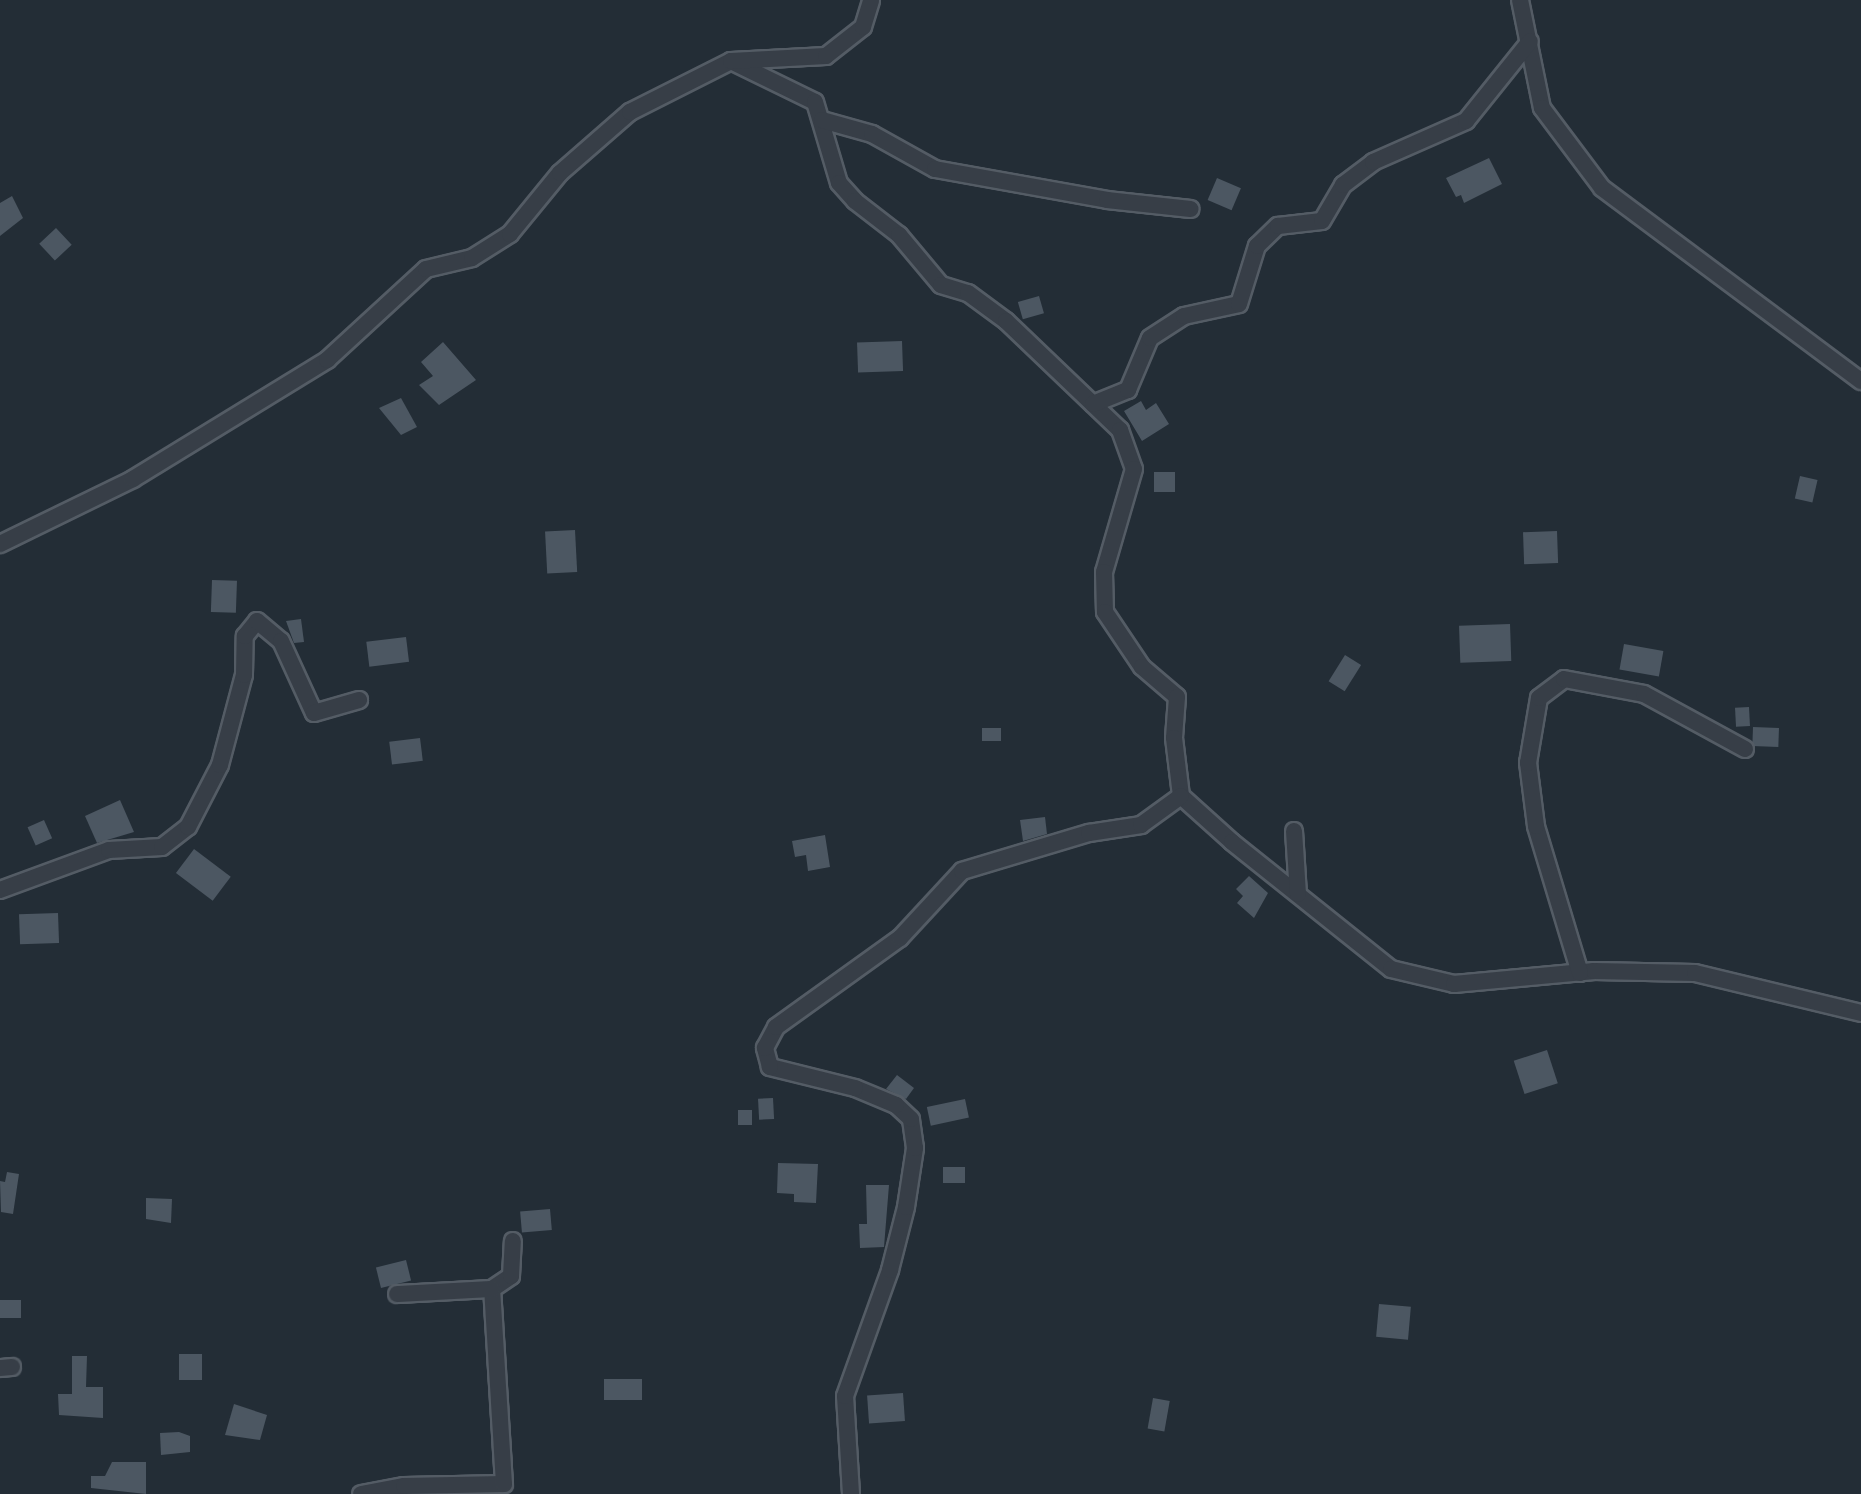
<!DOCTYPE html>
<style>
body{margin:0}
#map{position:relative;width:1861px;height:1494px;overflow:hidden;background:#232d36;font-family:Overpass,sans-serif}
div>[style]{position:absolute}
.building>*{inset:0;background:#4c5762;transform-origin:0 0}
.roads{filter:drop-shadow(2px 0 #545c65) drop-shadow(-2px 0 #545c65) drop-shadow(0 2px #545c65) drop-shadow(0 -2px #545c65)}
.street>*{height:16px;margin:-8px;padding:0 8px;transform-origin:8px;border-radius:8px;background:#373e47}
span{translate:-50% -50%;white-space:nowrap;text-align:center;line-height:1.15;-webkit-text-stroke:8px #1c232c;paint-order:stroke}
</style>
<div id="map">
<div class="building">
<div style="clip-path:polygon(1489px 158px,1502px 184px,1464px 203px,1461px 195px,1456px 197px,1446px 178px)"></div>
<div style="left:1217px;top:178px;width:26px;height:24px;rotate:23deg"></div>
<div style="clip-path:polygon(12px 196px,23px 218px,0 236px,0 203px)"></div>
<div style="left:56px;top:228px;width:23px;height:23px;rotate:47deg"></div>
<div style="left:1039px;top:296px;width:18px;height:22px;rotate:74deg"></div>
<div style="left:902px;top:341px;width:30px;height:45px;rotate:88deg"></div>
<div style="clip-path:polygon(443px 342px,476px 380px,439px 405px,419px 385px,433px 376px,421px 362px)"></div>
<div style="clip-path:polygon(401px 398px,417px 427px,401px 435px,379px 408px)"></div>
<div style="clip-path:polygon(1141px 401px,1146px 410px,1156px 403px,1169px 424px,1142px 441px,1124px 411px)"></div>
<div style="left:1175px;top:472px;width:20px;height:21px;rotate:90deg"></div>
<div style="left:1800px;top:476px;width:18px;height:23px;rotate:13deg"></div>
<div style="left:575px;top:530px;width:42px;height:30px;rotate:87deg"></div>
<div style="left:1557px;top:531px;width:32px;height:34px;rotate:88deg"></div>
<div style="left:212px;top:580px;width:25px;height:32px;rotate:2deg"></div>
<div style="clip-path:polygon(301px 619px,304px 642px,294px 643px,286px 621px)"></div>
<div style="left:1510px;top:624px;width:37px;height:51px;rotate:88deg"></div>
<div style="left:406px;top:637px;width:25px;height:40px;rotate:83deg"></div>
<div style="left:1624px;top:644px;width:40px;height:26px;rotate:10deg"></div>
<div style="left:1345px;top:655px;width:19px;height:31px;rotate:32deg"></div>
<div style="left:1749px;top:707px;width:19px;height:14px;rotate:87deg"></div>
<div style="left:1753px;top:727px;width:26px;height:19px;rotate:2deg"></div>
<div style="left:982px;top:728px;width:19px;height:13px"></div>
<div style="left:420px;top:738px;width:23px;height:31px;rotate:83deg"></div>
<div style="clip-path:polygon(120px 800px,134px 832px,97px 843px,85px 816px)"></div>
<div style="clip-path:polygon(1045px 817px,1047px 834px,1023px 841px,1020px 820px)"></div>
<div style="left:44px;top:820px;width:20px;height:18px;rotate:66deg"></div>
<div style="clip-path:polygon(825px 835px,830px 867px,808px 871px,806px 855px,795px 857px,792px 841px)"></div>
<div style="left:194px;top:849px;width:46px;height:30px;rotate:37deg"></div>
<div style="clip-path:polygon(1249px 876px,1268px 893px,1254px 918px,1237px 903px,1243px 896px,1236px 889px)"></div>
<div style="left:58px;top:913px;width:30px;height:39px;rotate:88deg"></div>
<div style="left:1547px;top:1050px;width:35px;height:35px;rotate:72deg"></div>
<div style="clip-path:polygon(897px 1075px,914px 1088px,906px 1099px,886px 1089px)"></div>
<div style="left:773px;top:1098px;width:21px;height:15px;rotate:87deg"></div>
<div style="left:965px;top:1099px;width:19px;height:39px;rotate:78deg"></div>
<div style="left:738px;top:1110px;width:14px;height:15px"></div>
<div style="clip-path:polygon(778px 1163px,818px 1164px,816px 1203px,794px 1202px,794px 1194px,777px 1193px)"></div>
<div style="left:965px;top:1167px;width:16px;height:22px;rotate:90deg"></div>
<div style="clip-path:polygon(7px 1172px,19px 1174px,13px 1214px,1px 1212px,0 1181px,5px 1182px)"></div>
<div style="clip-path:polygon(866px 1185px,889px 1185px,884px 1247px,860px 1248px,859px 1224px,867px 1224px)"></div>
<div style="clip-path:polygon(146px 1198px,172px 1199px,171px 1223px,146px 1219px)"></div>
<div style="left:550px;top:1209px;width:21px;height:30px;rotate:85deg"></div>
<div style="left:406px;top:1260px;width:21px;height:31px;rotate:76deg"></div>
<div style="left:0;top:1300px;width:21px;height:18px"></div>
<div style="left:1379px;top:1304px;width:32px;height:33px;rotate:5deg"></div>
<div style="left:179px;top:1354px;width:23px;height:26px"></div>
<div style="clip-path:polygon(72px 1356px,87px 1356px,86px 1387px,103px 1387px,103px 1418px,59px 1415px,58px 1394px,72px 1394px)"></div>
<div style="left:604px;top:1379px;width:38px;height:21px"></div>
<div style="left:903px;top:1393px;width:28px;height:36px;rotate:86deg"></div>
<div style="left:1153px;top:1398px;width:17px;height:31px;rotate:10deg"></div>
<div style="clip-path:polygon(234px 1404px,267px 1415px,260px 1440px,225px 1435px)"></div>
<div style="clip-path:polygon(179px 1432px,190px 1436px,190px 1452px,161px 1455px,160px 1433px)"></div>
<div style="clip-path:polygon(112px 1462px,146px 1462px,146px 1494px,91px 1488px,91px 1476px,105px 1476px)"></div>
</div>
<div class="roads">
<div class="street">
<div style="left:1520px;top:0;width:110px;rotate:78.5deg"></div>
<div style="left:1542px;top:108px;width:100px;rotate:53.1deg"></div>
<div style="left:1602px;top:188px;width:323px;rotate:36.7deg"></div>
<div style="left:731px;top:61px;width:93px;rotate:26deg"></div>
<div style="left:815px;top:102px;width:84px;rotate:73.5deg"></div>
<div style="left:839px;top:183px;width:24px;rotate:48deg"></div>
<div style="left:855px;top:201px;width:56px;rotate:37.7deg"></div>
<div style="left:899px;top:235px;width:65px;rotate:50deg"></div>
<div style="left:941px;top:285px;width:28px;rotate:17deg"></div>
<div style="left:968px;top:293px;width:47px;rotate:36.4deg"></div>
<div style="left:1006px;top:321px;width:158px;rotate:43.7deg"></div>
<div style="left:1120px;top:430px;width:41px;rotate:70.3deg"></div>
<div style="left:1134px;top:469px;width:107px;rotate:106.2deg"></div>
<div style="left:1104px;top:572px;width:40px;rotate:88.6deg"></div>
<div style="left:1105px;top:612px;width:66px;rotate:56.1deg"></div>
<div style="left:1142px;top:667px;width:46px;rotate:40.6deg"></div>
<div style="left:1177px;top:697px;width:41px;rotate:94.2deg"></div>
<div style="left:1174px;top:738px;width:58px;rotate:83.1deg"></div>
<div style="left:1181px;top:796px;width:69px;rotate:42deg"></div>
<div style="left:1232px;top:842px;width:203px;rotate:38.6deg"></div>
<div style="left:1391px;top:969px;width:65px;rotate:13.4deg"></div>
<div style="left:1454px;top:984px;width:141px;rotate:-5.3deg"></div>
<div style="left:1594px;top:971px;width:101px;rotate:1.1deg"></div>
<div style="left:1695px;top:973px;width:171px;rotate:13.5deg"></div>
<div style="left:822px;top:120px;width:52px;rotate:15.6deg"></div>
<div style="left:872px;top:134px;width:72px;rotate:29.1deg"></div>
<div style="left:935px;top:169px;width:175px;rotate:10.2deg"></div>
<div style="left:1107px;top:200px;width:84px;rotate:6.1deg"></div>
<div style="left:1093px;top:404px;width:38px;rotate:-22deg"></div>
<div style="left:1128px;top:390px;width:56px;rotate:-67.1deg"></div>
<div style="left:1150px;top:338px;width:40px;rotate:-32.9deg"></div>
<div style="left:1184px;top:316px;width:56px;rotate:-12.3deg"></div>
<div style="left:1239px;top:304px;width:61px;rotate:-72.8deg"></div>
<div style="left:1257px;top:246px;width:29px;rotate:-44deg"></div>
<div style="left:1278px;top:226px;width:44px;rotate:-6.5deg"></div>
<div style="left:1322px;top:221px;width:42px;rotate:-59.7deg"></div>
<div style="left:1343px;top:185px;width:38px;rotate:-37deg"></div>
<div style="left:1373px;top:162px;width:102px;rotate:-23.8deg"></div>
<div style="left:1466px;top:121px;width:102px;rotate:-51.3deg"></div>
<div style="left:0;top:544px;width:148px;rotate:-26deg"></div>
<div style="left:133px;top:479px;width:228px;rotate:-31.5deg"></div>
<div style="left:327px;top:360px;width:134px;rotate:-42.6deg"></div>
<div style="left:426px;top:269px;width:47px;rotate:-13.4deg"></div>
<div style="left:472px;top:258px;width:45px;rotate:-32.3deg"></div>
<div style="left:510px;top:234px;width:79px;rotate:-50.7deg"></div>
<div style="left:560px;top:173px;width:93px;rotate:-41.1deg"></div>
<div style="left:630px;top:112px;width:113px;rotate:-26.8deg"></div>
<div style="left:731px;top:61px;width:95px;rotate:-3deg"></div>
<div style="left:826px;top:56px;width:47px;rotate:-38.1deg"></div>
<div style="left:863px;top:27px;width:28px;rotate:-73deg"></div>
<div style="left:1294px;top:831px;width:63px;rotate:86.4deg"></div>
<div style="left:0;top:890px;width:116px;rotate:-20.2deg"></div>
<div style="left:109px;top:850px;width:53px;rotate:-3.2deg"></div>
<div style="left:162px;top:847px;width:33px;rotate:-38deg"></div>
<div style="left:188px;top:827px;width:70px;rotate:-62.7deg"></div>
<div style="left:220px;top:765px;width:93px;rotate:-75.1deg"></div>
<div style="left:244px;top:675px;width:39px;rotate:-89deg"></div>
<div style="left:245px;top:636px;width:19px;rotate:-51deg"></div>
<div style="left:257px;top:621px;width:31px;rotate:40deg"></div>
<div style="left:281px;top:641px;width:79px;rotate:65.4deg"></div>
<div style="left:314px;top:713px;width:47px;rotate:-16.1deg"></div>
<div style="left:1580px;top:973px;width:153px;rotate:-106.7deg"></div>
<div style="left:1536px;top:826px;width:64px;rotate:-97.2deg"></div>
<div style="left:1528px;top:763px;width:66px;rotate:-80.4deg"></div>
<div style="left:1539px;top:698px;width:31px;rotate:-37deg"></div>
<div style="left:1564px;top:679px;width:81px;rotate:10.6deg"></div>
<div style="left:1644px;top:694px;width:115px;rotate:28.6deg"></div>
<div style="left:492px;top:1289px;width:23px;rotate:-34deg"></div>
<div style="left:511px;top:1276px;width:35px;rotate:-87deg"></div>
<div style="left:0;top:1368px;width:12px;rotate:-5deg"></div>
<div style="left:361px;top:1494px;width:44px;rotate:-10.5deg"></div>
<div style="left:404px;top:1486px;width:100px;rotate:-1.1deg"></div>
<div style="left:504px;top:1484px;width:195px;rotate:-93.5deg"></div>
<div style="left:492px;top:1289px;width:95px;rotate:177deg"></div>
<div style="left:851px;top:1494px;width:98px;rotate:-93.5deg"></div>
<div style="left:845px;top:1396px;width:134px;rotate:-70.3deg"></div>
<div style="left:890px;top:1270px;width:65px;rotate:-75.7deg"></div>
<div style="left:906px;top:1207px;width:60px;rotate:-81.3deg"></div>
<div style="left:915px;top:1148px;width:29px;rotate:-98deg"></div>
<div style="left:911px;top:1119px;width:21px;rotate:-137deg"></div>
<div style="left:896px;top:1105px;width:44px;rotate:-157.5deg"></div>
<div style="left:855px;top:1088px;width:88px;rotate:-166.1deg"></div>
<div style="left:770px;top:1067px;width:20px;rotate:-105deg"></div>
<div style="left:765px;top:1048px;width:24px;rotate:-62deg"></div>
<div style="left:776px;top:1027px;width:153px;rotate:-35.7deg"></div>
<div style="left:900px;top:938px;width:91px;rotate:-47.2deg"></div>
<div style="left:962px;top:871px;width:133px;rotate:-16.7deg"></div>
<div style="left:1089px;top:833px;width:53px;rotate:-8.7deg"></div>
<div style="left:1141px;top:825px;width:49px;rotate:-35.9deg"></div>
</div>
</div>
</div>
